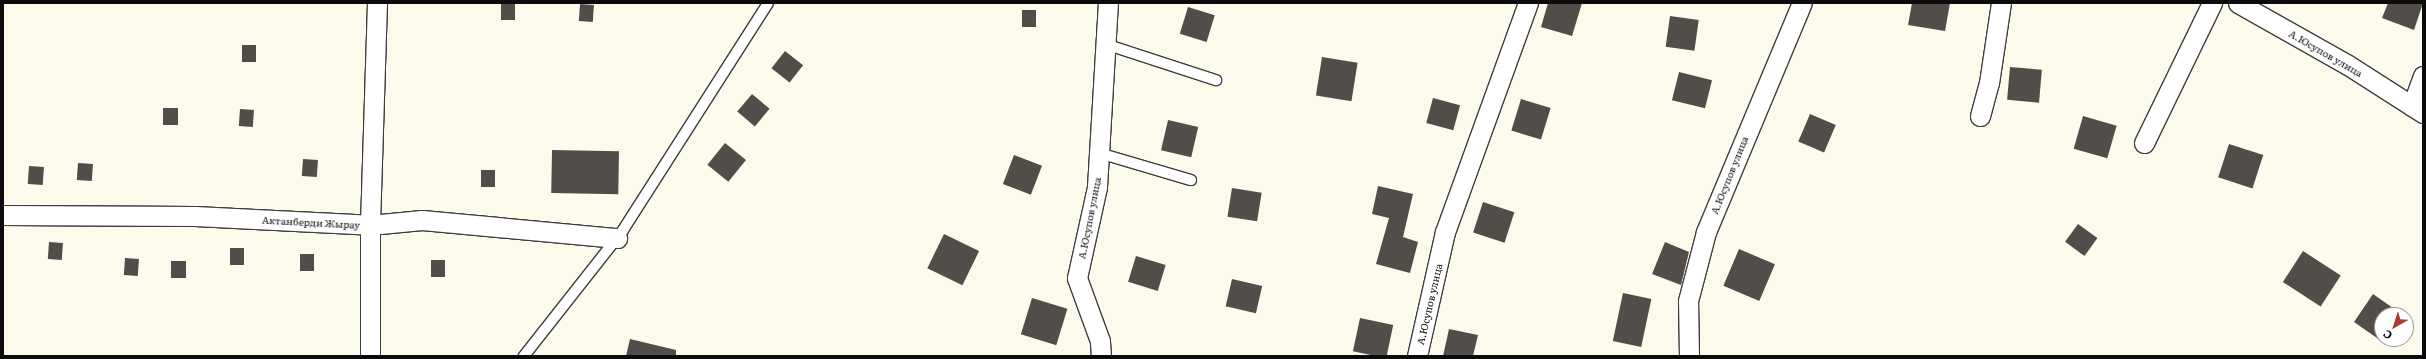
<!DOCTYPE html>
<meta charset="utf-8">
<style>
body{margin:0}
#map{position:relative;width:2426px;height:359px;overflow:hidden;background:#fcfbeb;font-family:Literata,serif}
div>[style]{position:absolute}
.building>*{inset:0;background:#524d49;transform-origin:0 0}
.roads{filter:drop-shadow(1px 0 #3e3e3e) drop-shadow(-1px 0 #3e3e3e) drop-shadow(0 1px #3e3e3e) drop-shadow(0 -1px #3e3e3e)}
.lane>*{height:10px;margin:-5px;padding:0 5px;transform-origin:5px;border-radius:5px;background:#fff}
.street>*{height:19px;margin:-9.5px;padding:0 9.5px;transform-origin:9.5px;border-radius:9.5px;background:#fff}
span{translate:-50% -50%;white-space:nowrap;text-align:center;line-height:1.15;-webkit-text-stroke:4px #fff;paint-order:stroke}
.street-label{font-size:10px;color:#0b0b0b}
.frame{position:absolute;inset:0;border:4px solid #0b0b0b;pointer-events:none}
.north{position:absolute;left:2374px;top:307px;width:40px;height:40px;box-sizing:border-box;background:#fff;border:1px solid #9d9d9d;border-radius:50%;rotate:219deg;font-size:11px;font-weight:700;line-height:16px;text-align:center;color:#0b0b0b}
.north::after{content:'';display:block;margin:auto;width:14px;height:18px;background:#a93d35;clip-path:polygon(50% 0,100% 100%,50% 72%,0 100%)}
</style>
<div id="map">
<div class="building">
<div style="left:501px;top:3px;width:14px;height:17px"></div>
<div style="clip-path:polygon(1548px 3px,1582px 3px,1572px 36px,1541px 27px)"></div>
<div style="clip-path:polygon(1912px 3px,1950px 3px,1945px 31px,1908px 25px)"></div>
<div style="clip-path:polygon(2388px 3px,2423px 3px,2414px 30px,2382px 18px)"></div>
<div style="left:580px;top:4px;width:14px;height:17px;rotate:4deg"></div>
<div style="left:1188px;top:7px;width:28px;height:28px;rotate:17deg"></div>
<div style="left:1022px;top:10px;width:14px;height:17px"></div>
<div style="left:1670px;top:16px;width:29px;height:31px;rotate:8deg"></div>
<div style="left:242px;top:45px;width:14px;height:17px"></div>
<div style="left:785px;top:51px;width:23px;height:22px;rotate:38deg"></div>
<div style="left:1322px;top:57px;width:36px;height:39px;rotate:9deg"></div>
<div style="left:2010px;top:67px;width:32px;height:33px;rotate:5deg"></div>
<div style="left:1679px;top:72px;width:34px;height:29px;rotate:14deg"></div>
<div style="left:752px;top:94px;width:23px;height:23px;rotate:40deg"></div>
<div style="left:1433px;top:98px;width:28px;height:26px;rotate:15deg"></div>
<div style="left:1521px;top:99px;width:31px;height:33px;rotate:17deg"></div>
<div style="left:163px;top:108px;width:15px;height:17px"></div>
<div style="left:240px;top:109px;width:14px;height:17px;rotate:4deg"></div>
<div style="left:1810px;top:114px;width:28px;height:30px;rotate:23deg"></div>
<div style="left:2083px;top:116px;width:35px;height:34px;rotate:16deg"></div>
<div style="left:1168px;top:120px;width:31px;height:31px;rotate:13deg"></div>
<div style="left:725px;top:143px;width:27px;height:28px;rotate:39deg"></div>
<div style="left:2229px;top:144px;width:36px;height:35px;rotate:18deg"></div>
<div style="left:552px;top:150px;width:67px;height:43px;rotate:1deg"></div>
<div style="left:1014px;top:155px;width:30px;height:31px;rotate:21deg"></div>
<div style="left:303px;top:159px;width:15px;height:17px;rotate:4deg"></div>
<div style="left:78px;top:163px;width:15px;height:17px;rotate:4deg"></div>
<div style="left:29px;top:166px;width:15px;height:18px;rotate:4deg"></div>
<div style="left:481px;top:170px;width:14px;height:17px"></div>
<div style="clip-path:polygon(1378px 186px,1413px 194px,1403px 237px,1418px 242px,1410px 273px,1376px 264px,1389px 218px,1372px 214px)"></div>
<div style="left:1232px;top:188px;width:30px;height:29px;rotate:9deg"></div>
<div style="left:1483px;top:202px;width:33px;height:32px;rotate:18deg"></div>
<div style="left:2078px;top:224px;width:24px;height:22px;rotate:36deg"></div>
<div style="left:944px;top:234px;width:39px;height:38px;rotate:26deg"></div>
<div style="left:49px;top:242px;width:14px;height:17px;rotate:4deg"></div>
<div style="clip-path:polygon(1665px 242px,1689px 252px,1681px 285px,1652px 274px)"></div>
<div style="left:230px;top:248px;width:14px;height:17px"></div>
<div style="left:1739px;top:249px;width:39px;height:40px;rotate:23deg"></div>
<div style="left:2303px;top:251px;width:45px;height:37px;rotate:33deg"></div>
<div style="left:300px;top:254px;width:14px;height:17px"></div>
<div style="left:1136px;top:256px;width:31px;height:27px;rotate:17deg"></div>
<div style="left:125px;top:258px;width:14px;height:17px;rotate:4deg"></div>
<div style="left:431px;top:260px;width:14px;height:17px"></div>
<div style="left:171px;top:261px;width:15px;height:17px"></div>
<div style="left:1232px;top:279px;width:31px;height:28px;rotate:13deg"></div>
<div style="left:1623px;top:293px;width:29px;height:49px;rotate:12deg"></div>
<div style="clip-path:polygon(2373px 294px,2403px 315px,2382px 315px,2382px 339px,2391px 339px,2387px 345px,2354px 322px)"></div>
<div style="left:1032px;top:298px;width:37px;height:38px;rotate:17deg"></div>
<div style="left:1360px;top:318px;width:34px;height:34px;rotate:12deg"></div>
<div style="clip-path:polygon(1449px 329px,1478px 335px,1473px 356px,1443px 356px)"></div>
<div style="clip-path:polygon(630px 339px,676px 350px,676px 356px,626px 356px)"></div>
</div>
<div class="roads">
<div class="lane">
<div style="left:1105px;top:44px;width:117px;rotate:18deg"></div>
<div style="left:1099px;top:153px;width:96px;rotate:16.4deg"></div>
<div style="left:524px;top:356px;width:160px;rotate:-51.8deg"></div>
<div style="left:623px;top:230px;width:269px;rotate:-57.4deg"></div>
</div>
<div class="street">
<div style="left:2238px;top:3px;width:126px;rotate:29.4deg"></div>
<div style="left:2348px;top:65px;width:89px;rotate:32.6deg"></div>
<div style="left:2412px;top:106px;width:32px;rotate:-70deg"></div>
<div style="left:1980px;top:116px;width:34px;rotate:-75deg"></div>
<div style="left:1989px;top:83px;width:81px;rotate:-81.5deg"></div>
<div style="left:2144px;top:143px;width:156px;rotate:-64.1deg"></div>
<div style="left:3px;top:215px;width:192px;rotate:0.3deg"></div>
<div style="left:195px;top:216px;width:175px;rotate:2.9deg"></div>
<div style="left:370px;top:225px;width:52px;rotate:-5.5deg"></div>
<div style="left:422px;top:220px;width:196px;rotate:5.3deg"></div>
<div style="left:370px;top:356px;width:131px;rotate:-90deg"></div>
<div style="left:370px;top:225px;width:222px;rotate:-88.2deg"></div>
<div style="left:1101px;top:356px;width:15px;rotate:-94deg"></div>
<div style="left:1100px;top:341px;width:67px;rotate:-110.1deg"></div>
<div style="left:1077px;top:278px;width:93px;rotate:-77.6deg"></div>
<div style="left:1097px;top:187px;width:184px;rotate:-86.6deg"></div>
<div style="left:1417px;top:356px;width:127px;rotate:-77.3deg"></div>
<div style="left:1445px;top:232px;width:244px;rotate:-70.1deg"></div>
<div style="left:1689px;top:356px;width:55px;rotate:-91deg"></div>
<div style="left:1688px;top:301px;width:71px;rotate:-75.4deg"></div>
<div style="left:1706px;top:232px;width:248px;rotate:-67.3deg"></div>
</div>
</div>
<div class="street-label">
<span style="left:2326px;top:53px;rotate:30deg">А.Юсупов улица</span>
<span style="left:1729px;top:175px;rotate:-68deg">А.Юсупов улица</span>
<span style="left:1089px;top:218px;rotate:-79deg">А.Юсупов улица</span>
<span style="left:311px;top:222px;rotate:3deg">Актанберди Жырау</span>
<span style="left:1429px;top:304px;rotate:-77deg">А.Юсупов улица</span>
</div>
<div class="frame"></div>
<div class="north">С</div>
</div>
